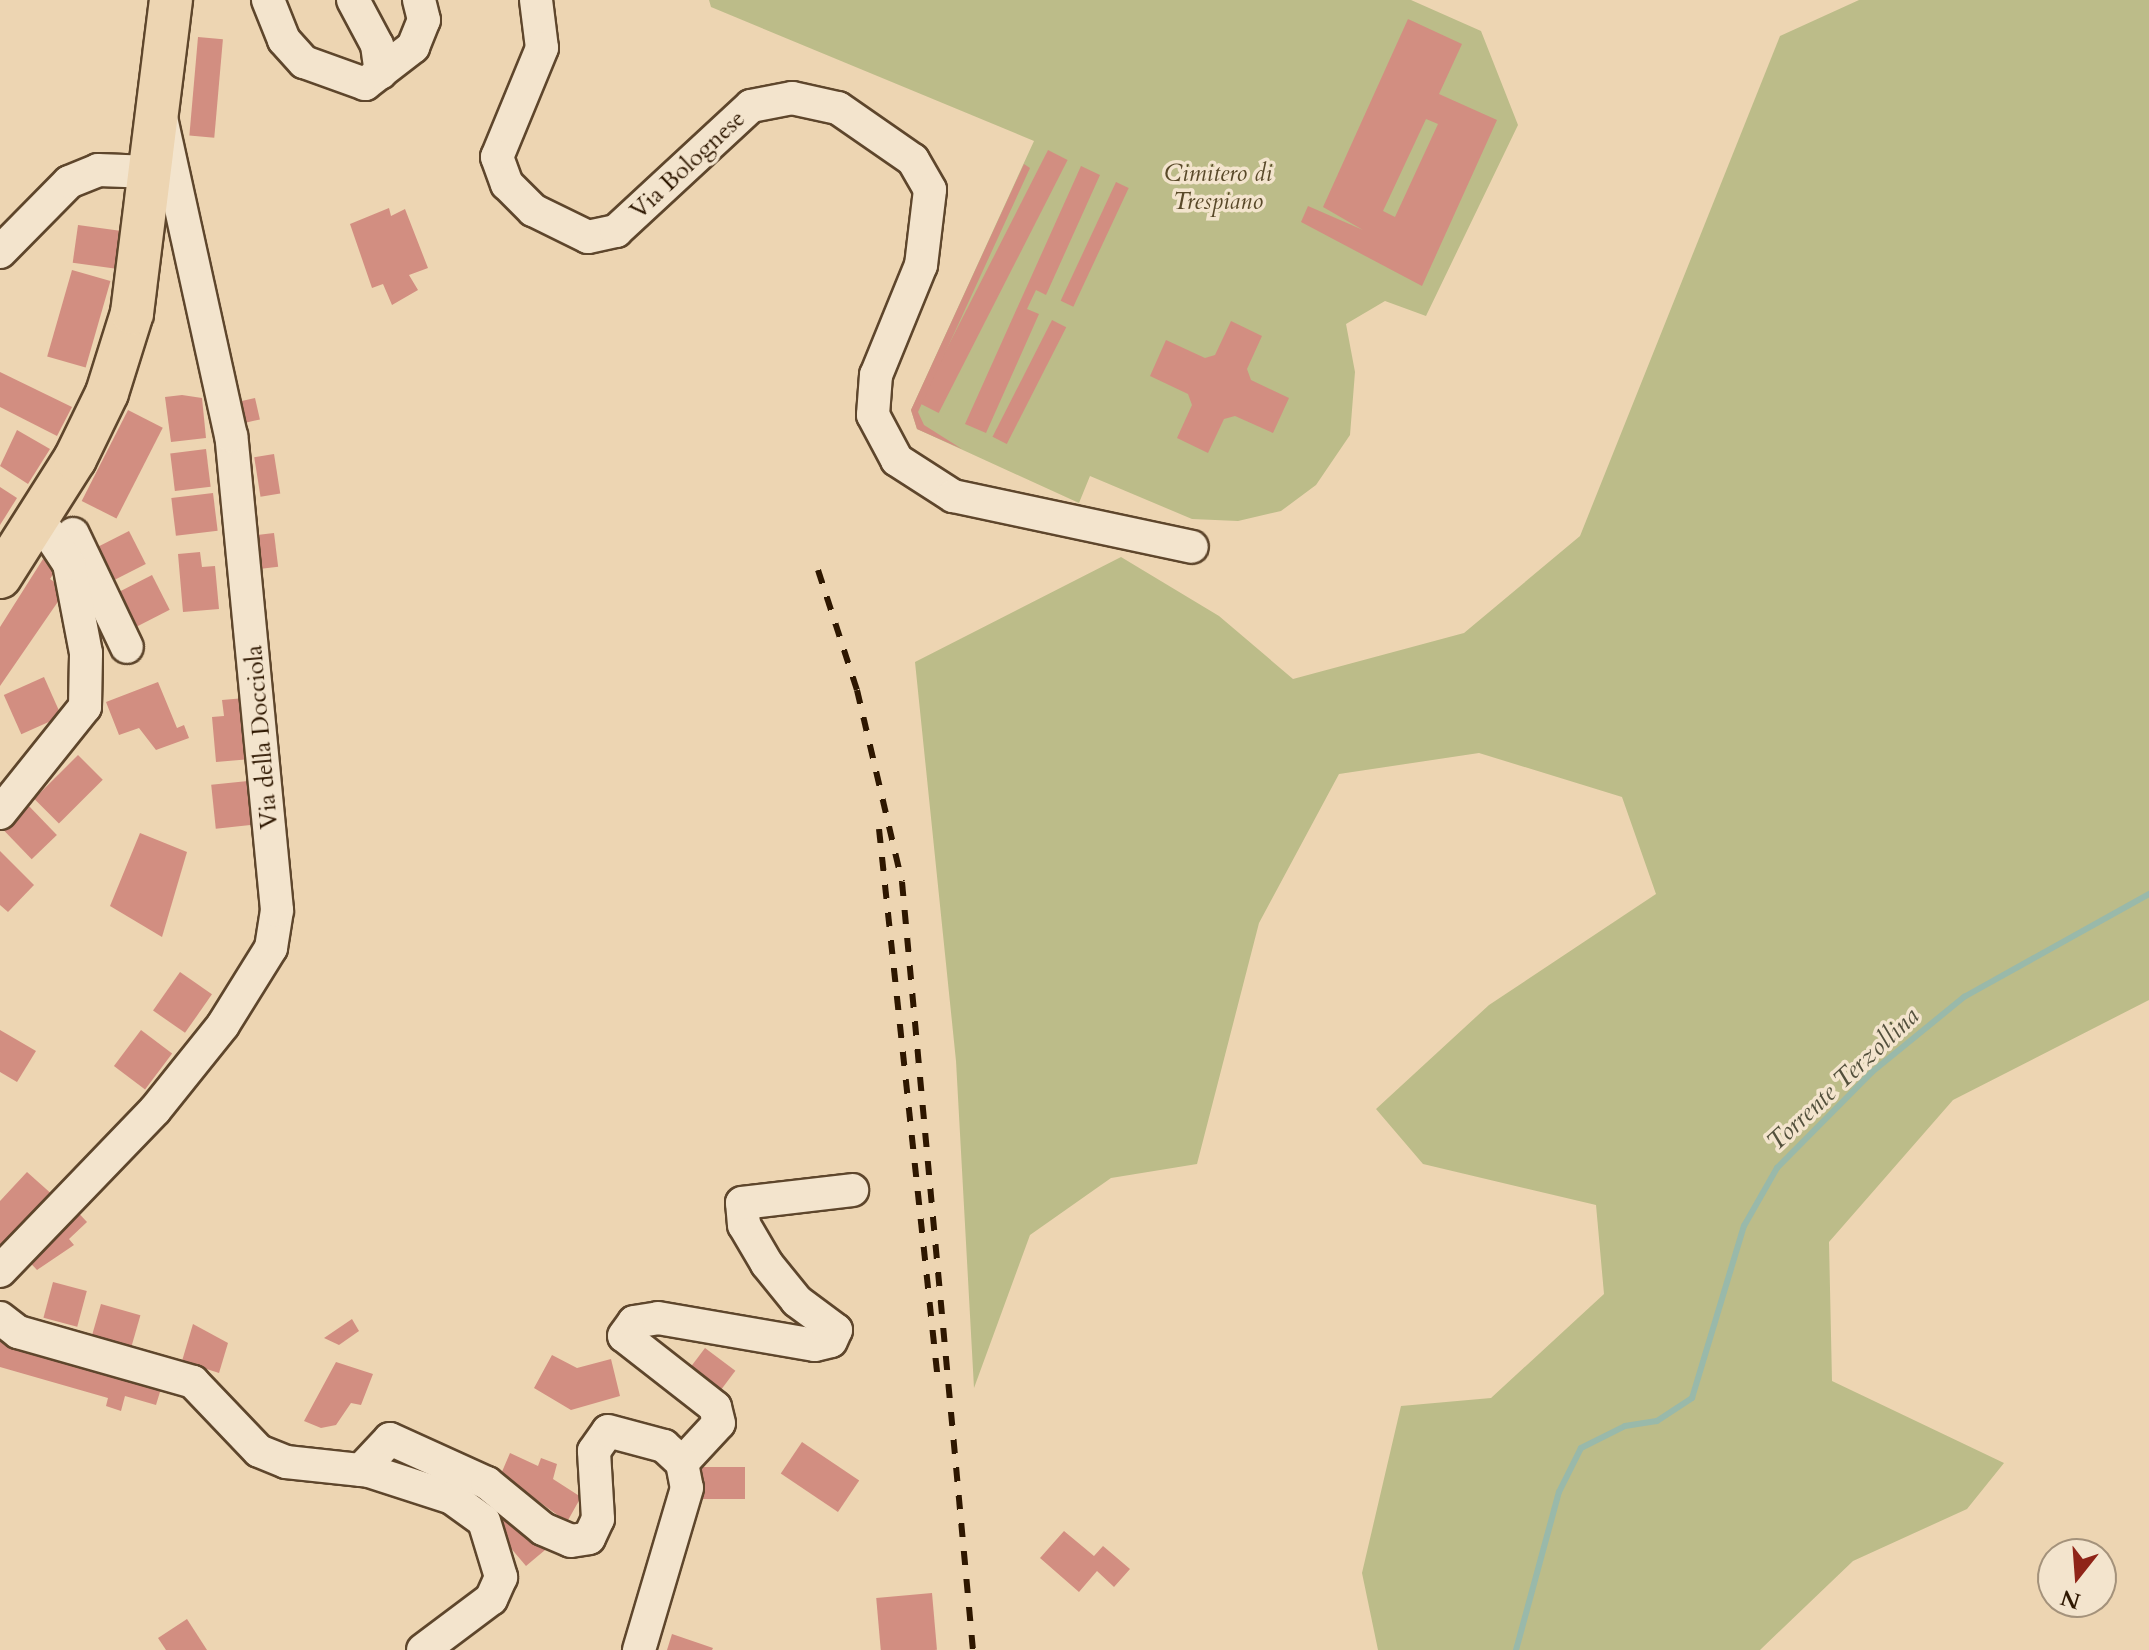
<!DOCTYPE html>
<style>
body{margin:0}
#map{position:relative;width:2149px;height:1650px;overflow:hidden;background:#edd5b2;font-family:Cardo,serif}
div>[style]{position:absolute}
.green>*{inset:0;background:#bcbc89}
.stream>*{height:6px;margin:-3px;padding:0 3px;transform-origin:3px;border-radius:3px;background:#99b9aa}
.building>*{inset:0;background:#d28e81;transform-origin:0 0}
.roads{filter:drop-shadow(2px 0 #5e462c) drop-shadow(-2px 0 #5e462c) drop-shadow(0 2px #5e462c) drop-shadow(0 -2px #5e462c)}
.minor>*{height:32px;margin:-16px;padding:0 16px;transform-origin:16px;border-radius:16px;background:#f3e4cd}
.major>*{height:42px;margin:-21px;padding:0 21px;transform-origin:21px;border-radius:21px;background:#edd5b2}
.rail>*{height:6px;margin-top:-3px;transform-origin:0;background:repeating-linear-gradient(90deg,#2e1700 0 14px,transparent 0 28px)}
span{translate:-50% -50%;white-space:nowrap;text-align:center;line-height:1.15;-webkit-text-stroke:7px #f3e4cd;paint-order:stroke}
.street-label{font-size:24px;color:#2e1700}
.park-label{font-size:24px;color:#594929;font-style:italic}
.water-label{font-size:26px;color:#53503c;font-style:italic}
.north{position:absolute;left:2037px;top:1538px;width:80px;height:80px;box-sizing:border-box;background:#f3e4cd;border:2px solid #a4927b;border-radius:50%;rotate:197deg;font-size:22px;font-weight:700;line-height:32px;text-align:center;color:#2e1700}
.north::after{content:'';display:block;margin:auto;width:28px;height:36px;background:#8f2418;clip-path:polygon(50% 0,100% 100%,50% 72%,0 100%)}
</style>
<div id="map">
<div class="green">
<div style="clip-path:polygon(709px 0,1411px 0,1481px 31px,1518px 125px,1426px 316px,1385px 301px,1346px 324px,1355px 372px,1350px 435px,1316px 485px,1281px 511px,1238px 521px,1192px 519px,1090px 476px,1079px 503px,917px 429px,911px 410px,1034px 141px,711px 7px)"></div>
<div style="clip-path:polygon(1859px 0,2149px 0,2149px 1000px,1953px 1100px,1829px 1242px,1832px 1381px,2004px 1463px,1967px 1509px,1853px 1561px,1760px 1650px,1378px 1650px,1362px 1573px,1401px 1406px,1491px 1398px,1604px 1294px,1596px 1205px,1423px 1164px,1376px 1109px,1489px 1005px,1656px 894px,1622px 797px,1479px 753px,1339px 774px,1259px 923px,1197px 1164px,1111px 1178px,1030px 1235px,974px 1388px,956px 1061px,915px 662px,1121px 557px,1219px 616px,1293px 679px,1464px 633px,1580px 536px,1780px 36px)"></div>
</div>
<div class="stream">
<div style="left:1516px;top:1650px;width:164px;rotate:-74.8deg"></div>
<div style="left:1559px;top:1492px;width:49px;rotate:-63.4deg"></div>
<div style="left:1581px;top:1448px;width:49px;rotate:-26.6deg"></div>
<div style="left:1625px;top:1426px;width:32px;rotate:-9deg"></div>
<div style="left:1657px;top:1421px;width:42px;rotate:-33.3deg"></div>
<div style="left:1692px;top:1398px;width:180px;rotate:-73.2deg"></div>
<div style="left:1744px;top:1226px;width:67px;rotate:-60.4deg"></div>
<div style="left:1777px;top:1168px;width:135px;rotate:-45.3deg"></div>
<div style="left:1872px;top:1072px;width:119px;rotate:-39.2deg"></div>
<div style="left:1964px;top:997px;width:212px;rotate:-29.1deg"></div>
</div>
<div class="building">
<div style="clip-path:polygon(evenodd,1408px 19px,1462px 44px,1439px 94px,1497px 120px,1422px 286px,1301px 222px,1308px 206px,1363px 230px,1323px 207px,1408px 19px,1426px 119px,1438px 124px,1395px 217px,1383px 211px,1426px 119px)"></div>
<div style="left:198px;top:37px;width:25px;height:99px;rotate:5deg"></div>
<div style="left:1048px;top:150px;width:22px;height:284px;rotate:27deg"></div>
<div style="clip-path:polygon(1024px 164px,1030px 168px,918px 412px,924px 425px,962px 449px,917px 429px,911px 410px)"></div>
<div style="clip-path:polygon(1081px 166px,1100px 175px,1046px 295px,1036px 290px,1027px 309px,1039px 314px,986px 433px,965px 424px)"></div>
<div style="left:1116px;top:182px;width:14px;height:131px;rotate:25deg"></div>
<div style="clip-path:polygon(389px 208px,391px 216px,405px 209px,428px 268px,409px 275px,418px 290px,392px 305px,383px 284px,372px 288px,350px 224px)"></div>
<div style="left:78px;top:225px;width:44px;height:38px;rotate:8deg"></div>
<div style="left:72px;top:270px;width:40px;height:90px;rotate:16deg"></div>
<div style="left:1052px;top:320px;width:16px;height:131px;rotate:27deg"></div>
<div style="clip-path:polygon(1231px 321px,1262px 336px,1247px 369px,1251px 380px,1289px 398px,1273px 433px,1235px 416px,1224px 419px,1208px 453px,1177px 438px,1192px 405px,1188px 394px,1150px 376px,1166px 340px,1205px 358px,1215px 355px)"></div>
<div style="clip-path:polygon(0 372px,72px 407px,57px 436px,0 407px)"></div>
<div style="clip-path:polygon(182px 395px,202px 398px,206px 438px,171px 442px,165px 397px)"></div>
<div style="left:255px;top:398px;width:22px;height:17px;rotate:77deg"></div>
<div style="left:128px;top:410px;width:39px;height:102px;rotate:27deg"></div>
<div style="clip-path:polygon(17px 430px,50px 449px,28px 484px,0 466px)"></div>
<div style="left:206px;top:449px;width:38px;height:36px;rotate:83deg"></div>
<div style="left:274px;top:454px;width:40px;height:20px;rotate:81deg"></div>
<div style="clip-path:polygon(0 487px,17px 498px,0 525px)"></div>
<div style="left:213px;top:493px;width:38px;height:42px;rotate:83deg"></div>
<div style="left:129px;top:531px;width:37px;height:37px;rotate:63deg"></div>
<div style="left:274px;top:533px;width:34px;height:17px;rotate:83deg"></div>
<div style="clip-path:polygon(200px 552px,202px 567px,215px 566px,219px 609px,183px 612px,178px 554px)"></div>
<div style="clip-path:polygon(43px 559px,57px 568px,50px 579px,66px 590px,0 686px,0 627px)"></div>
<div style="left:152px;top:575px;width:39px;height:40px;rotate:63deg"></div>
<div style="left:44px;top:677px;width:43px;height:44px;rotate:66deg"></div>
<div style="clip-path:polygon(158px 682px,177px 728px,184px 725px,189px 738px,156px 750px,139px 728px,119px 735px,106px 702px)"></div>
<div style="clip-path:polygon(245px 698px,251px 759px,216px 762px,212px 717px,224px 716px,222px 700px)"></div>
<div style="left:78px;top:755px;width:35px;height:62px;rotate:45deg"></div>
<div style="left:248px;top:781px;width:44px;height:37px;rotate:84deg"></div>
<div style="left:27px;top:804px;width:43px;height:35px;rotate:46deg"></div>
<div style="clip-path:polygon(140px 833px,187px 852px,162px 937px,110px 906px)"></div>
<div style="clip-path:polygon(0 851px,34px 885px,8px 912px,0 905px)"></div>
<div style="left:180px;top:972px;width:39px;height:47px;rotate:35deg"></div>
<div style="clip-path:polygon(0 1030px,36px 1051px,17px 1082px,0 1072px)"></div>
<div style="left:141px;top:1030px;width:39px;height:45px;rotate:37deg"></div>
<div style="clip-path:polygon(27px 1172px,55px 1197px,0 1256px,0 1201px)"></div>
<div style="clip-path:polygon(71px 1205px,87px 1222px,69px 1239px,74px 1245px,37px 1270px,20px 1252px)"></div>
<div style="left:53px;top:1282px;width:35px;height:37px;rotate:15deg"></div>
<div style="left:101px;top:1304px;width:41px;height:34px;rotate:16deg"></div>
<div style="clip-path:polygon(352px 1319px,359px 1331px,339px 1345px,324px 1338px)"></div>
<div style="clip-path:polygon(193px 1324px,228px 1343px,219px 1373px,182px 1361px)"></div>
<div style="clip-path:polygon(0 1335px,163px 1382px,156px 1405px,125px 1396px,121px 1411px,106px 1406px,108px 1398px,0 1367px)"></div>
<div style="left:705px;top:1348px;width:38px;height:30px;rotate:37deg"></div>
<div style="clip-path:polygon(552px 1355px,577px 1368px,611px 1359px,620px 1396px,571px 1410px,534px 1388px)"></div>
<div style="clip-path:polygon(336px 1362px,373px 1374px,361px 1405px,351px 1403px,336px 1425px,321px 1428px,304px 1421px)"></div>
<div style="left:802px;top:1442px;width:69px;height:38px;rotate:34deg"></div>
<div style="clip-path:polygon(510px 1453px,538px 1466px,541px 1458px,557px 1464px,553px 1479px,581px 1497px,567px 1522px,501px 1474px)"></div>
<div style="left:700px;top:1467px;width:45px;height:32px"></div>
<div style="clip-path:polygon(485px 1492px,551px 1545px,526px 1566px,475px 1506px)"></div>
<div style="clip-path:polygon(1064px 1531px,1094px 1556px,1103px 1546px,1130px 1569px,1114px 1587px,1097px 1571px,1079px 1592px,1040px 1558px)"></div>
<div style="left:932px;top:1593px;width:57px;height:56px;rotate:85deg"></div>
<div style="clip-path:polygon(187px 1619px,207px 1650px,166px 1650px,158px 1638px)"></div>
<div style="clip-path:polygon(672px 1634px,713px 1648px,712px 1650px,667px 1650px)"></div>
</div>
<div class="roads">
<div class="minor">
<div style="left:268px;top:0;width:43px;rotate:68.2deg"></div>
<div style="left:284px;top:40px;width:30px;rotate:48deg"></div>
<div style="left:304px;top:62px;width:65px;rotate:19.8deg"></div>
<div style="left:365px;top:84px;width:61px;rotate:-37.6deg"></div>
<div style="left:413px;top:47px;width:29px;rotate:-68deg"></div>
<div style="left:424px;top:20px;width:21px;rotate:-104deg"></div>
<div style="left:353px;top:0;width:51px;rotate:61.9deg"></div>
<div style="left:377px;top:45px;width:28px;rotate:82deg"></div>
<div style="left:536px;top:0;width:48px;rotate:82.9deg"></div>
<div style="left:542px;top:48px;width:118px;rotate:112.4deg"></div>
<div style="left:497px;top:157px;width:29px;rotate:70deg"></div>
<div style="left:507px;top:184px;width:37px;rotate:45deg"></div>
<div style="left:533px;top:210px;width:61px;rotate:26.1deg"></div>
<div style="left:588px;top:237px;width:29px;rotate:-12deg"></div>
<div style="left:616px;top:231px;width:184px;rotate:-42.8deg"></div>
<div style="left:751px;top:106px;width:42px;rotate:-11deg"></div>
<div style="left:792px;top:98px;width:47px;rotate:12.3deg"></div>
<div style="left:838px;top:108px;width:91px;rotate:34.7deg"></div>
<div style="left:913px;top:160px;width:34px;rotate:60deg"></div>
<div style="left:930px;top:190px;width:76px;rotate:96.8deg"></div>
<div style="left:921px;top:265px;width:119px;rotate:112.2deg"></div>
<div style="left:876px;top:375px;width:40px;rotate:94.3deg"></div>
<div style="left:873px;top:415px;width:51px;rotate:61.9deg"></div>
<div style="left:897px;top:460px;width:67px;rotate:32.7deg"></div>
<div style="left:953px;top:496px;width:244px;rotate:12deg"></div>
<div style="left:0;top:252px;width:98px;rotate:-45.4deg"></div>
<div style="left:69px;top:182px;width:31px;rotate:-22deg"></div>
<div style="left:98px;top:170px;width:54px;rotate:2.1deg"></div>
<div style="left:73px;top:534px;width:125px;rotate:64.5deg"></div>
<div style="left:0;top:813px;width:136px;rotate:-51.3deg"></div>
<div style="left:85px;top:707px;width:54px;rotate:-88.9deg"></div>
<div style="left:86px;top:653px;width:91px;rotate:-100.8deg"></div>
<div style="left:69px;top:564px;width:56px;rotate:-123.4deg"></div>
<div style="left:0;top:1271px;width:223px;rotate:-46.1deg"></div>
<div style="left:155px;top:1110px;width:109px;rotate:-51.3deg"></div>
<div style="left:223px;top:1025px;width:91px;rotate:-58.1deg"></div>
<div style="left:271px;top:948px;width:38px;rotate:-81deg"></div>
<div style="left:277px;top:910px;width:476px;rotate:-95.5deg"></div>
<div style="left:231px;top:436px;width:321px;rotate:-102.4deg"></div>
<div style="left:0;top:1318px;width:23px;rotate:38deg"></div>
<div style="left:18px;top:1332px;width:182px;rotate:15.9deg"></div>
<div style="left:193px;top:1382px;width:95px;rotate:46.3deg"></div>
<div style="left:259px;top:1451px;width:29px;rotate:22deg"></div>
<div style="left:286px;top:1462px;width:83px;rotate:6.2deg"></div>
<div style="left:369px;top:1471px;width:87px;rotate:18deg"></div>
<div style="left:452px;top:1498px;width:39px;rotate:36deg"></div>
<div style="left:484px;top:1521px;width:59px;rotate:73.1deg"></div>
<div style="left:501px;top:1577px;width:24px;rotate:114deg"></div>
<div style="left:491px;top:1599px;width:85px;rotate:143.1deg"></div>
<div style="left:682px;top:1463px;width:54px;rotate:-47.2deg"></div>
<div style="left:719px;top:1423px;width:16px;rotate:-104deg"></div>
<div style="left:715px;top:1407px;width:115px;rotate:-142deg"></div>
<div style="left:624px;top:1336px;width:17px;rotate:-54deg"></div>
<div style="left:634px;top:1322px;width:24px;rotate:-9deg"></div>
<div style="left:658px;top:1318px;width:159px;rotate:9.8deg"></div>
<div style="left:815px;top:1345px;width:16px;rotate:-14deg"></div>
<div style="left:831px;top:1341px;width:12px;rotate:-66deg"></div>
<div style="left:836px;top:1330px;width:49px;rotate:-143.4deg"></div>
<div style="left:797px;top:1301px;width:48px;rotate:-129deg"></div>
<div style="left:767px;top:1264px;width:45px;rotate:-120.5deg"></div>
<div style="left:744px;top:1225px;width:22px;rotate:-95deg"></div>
<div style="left:742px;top:1203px;width:111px;rotate:-6.7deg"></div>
<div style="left:361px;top:1470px;width:42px;rotate:-46.9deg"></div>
<div style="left:390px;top:1439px;width:107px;rotate:24.4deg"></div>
<div style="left:487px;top:1483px;width:72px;rotate:39.4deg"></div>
<div style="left:543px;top:1529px;width:30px;rotate:23deg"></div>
<div style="left:571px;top:1541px;width:18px;rotate:-9deg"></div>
<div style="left:589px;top:1538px;width:21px;rotate:-65deg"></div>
<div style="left:598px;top:1519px;width:68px;rotate:-93.4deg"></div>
<div style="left:594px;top:1451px;width:24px;rotate:-55deg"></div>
<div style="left:608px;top:1431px;width:58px;rotate:15deg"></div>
<div style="left:664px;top:1446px;width:25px;rotate:43deg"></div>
<div style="left:682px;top:1463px;width:25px;rotate:79deg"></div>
<div style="left:687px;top:1488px;width:169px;rotate:106.5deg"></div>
</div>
<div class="major">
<div style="left:0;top:577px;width:140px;rotate:-57.6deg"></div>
<div style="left:75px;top:459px;width:73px;rotate:-64.1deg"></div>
<div style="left:107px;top:393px;width:84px;rotate:-72.6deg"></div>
<div style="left:132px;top:313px;width:315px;rotate:-82.9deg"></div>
</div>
</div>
<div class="rail">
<div style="left:818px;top:570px;width:126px;rotate:72deg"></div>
<div style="left:857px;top:690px;width:197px;rotate:76.8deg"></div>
<div style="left:902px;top:882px;width:771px;rotate:84.72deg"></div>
<div style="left:879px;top:829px;width:555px;rotate:83.9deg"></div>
</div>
<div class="street-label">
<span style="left:688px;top:165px;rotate:-43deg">Via Bolognese</span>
<span style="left:262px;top:737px;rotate:-95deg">Via della Docciola</span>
</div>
<div class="park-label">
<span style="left:1218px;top:188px">Cimitero di<br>Trespiano</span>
</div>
<div class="water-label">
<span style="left:1843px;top:1079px;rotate:-43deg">Torrente Terzollina</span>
</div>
<div class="north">N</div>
</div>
